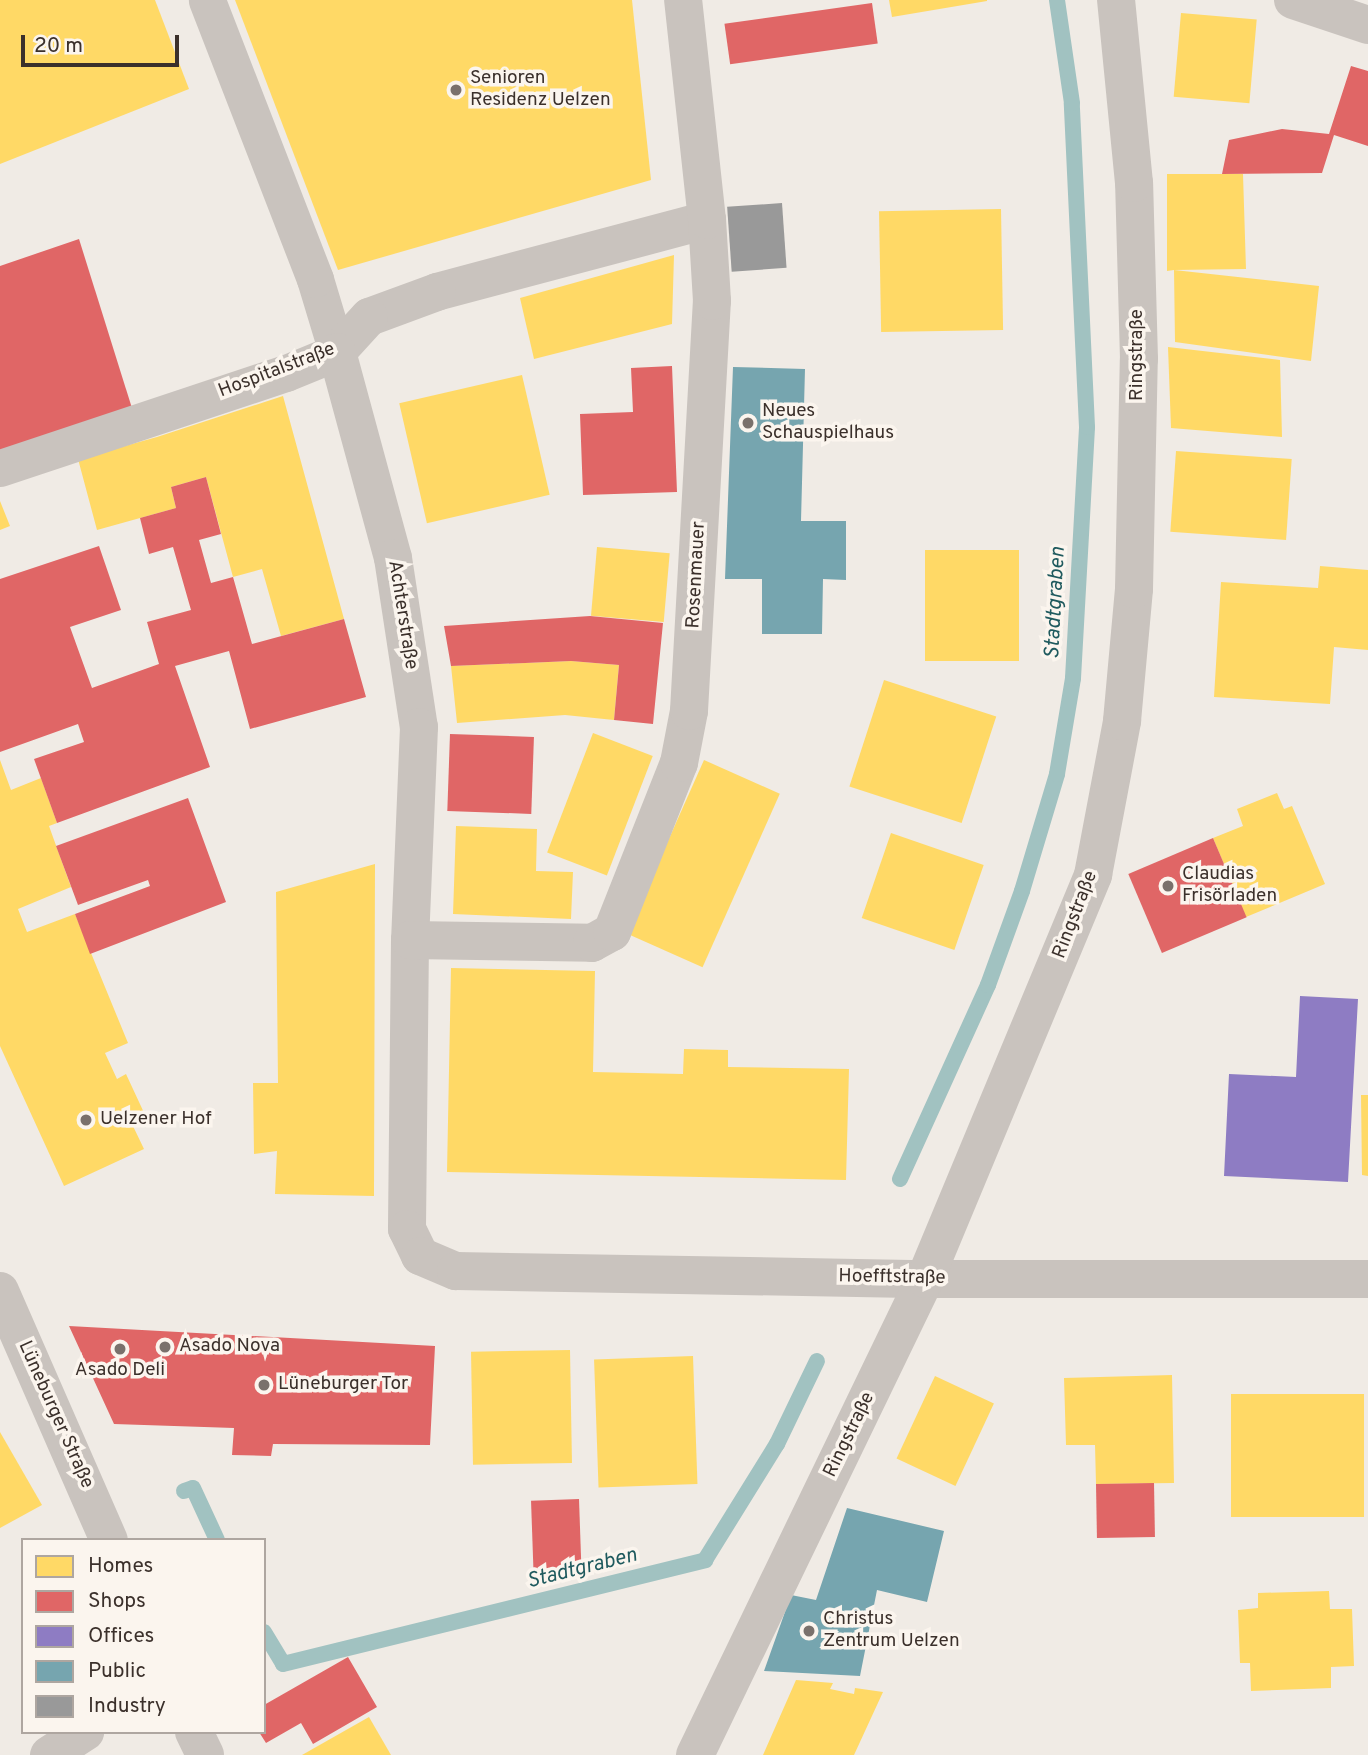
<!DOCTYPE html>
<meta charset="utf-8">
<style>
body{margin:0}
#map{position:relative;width:1368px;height:1755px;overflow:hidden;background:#f0ebe5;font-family:Overpass,sans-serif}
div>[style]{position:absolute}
.homes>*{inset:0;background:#ffd966;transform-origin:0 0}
.shops>*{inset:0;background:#e06666;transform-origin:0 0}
.offices>*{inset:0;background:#8e7cc3}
.public>*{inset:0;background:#76a5af}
.industry>*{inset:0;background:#999;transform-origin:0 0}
.stream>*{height:16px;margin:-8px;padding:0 8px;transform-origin:8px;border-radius:8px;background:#a1c2c1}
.pedestrian>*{height:37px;margin:-18.5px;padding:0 18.5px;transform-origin:18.5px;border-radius:18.5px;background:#c9c3be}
.minor>*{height:38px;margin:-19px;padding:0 19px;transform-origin:19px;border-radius:19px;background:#c9c3be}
.dots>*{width:19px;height:19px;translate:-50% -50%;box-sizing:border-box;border:4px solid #fbf5ee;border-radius:50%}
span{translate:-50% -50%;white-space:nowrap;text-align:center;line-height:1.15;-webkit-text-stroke:7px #fbf5ee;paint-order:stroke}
.poi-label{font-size:19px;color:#3b302b}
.left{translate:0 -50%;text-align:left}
.street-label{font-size:19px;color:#3b302b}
.water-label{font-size:21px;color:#1f5a5e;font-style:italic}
.legend{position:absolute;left:21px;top:1538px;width:245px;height:196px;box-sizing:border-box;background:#fbf5ee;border:2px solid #aea6a0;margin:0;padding:9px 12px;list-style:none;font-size:21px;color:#3b302b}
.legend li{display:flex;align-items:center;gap:14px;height:35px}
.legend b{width:35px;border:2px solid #aea6a0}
.scale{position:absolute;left:21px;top:35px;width:158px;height:32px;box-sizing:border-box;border:4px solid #3b302b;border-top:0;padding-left:9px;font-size:21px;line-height:24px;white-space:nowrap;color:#3b302b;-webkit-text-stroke:5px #fbf5ee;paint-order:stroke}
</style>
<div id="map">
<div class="homes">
<div style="clip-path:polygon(0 0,155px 0,189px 89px,0 164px)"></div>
<div style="clip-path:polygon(235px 0,632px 0,651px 180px,338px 270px)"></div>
<div style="clip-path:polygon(889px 0,987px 0,987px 1px,892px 17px)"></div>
<div style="left:1181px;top:13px;width:76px;height:84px;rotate:5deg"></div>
<div style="clip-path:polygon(1167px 174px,1243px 174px,1246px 269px,1174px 270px,1319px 286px,1311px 361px,1175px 342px,1174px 270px,1167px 271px)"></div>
<div style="left:1001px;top:209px;width:121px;height:122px;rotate:89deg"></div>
<div style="clip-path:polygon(674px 255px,672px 324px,534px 359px,520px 298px)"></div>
<div style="clip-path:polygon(1168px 347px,1280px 360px,1282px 437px,1171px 428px)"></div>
<div style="left:522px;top:375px;width:123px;height:126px;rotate:77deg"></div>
<div style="clip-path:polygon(283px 396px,344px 619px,281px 636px,262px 569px,233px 577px,206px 477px,171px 487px,176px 508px,97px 530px,78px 459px,157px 437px)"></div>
<div style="left:1176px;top:451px;width:116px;height:81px;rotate:4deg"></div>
<div style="clip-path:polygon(0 501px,10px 526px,0 530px)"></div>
<div style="left:597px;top:547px;width:73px;height:69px;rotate:5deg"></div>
<div style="left:925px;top:550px;width:94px;height:111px"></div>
<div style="clip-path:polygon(1320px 566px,1368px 570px,1368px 650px,1334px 647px,1330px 704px,1214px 697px,1221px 582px,1318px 588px)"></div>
<div style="clip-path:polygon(571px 661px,619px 665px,614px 720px,565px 715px,457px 723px,451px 666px)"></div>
<div style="left:884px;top:680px;width:118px;height:112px;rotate:18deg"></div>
<div style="left:593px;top:733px;width:64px;height:128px;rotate:21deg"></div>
<div style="clip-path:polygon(0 760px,11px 790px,41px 778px,57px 823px,49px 826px,71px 887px,18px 909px,27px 932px,75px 914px,128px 1043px,105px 1053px,117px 1079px,126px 1074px,146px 1117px,132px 1124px,144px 1149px,64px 1186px,0 1046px)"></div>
<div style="left:704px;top:760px;width:83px;height:190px;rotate:24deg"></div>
<div style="clip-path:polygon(1277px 793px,1284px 809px,1292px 806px,1325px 884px,1246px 917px,1213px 838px,1243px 826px,1237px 809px)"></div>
<div style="clip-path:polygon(456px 826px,537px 829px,536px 871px,573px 872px,571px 919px,453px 914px)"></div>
<div style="left:891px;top:833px;width:98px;height:90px;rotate:19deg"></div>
<div style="clip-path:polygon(375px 864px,374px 1196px,275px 1194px,277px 1151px,254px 1154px,253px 1083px,278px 1083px,276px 892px)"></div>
<div style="clip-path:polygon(451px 968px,595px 971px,593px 1072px,683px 1074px,684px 1049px,728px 1050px,728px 1067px,849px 1069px,846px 1180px,447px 1172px)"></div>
<div style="clip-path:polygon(1361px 1095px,1368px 1095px,1368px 1176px,1362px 1175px)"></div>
<div style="left:570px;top:1350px;width:113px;height:99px;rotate:89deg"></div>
<div style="left:693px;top:1356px;width:128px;height:99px;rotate:88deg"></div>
<div style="clip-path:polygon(1172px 1375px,1174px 1483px,1096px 1484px,1095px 1445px,1066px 1445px,1064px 1378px)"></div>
<div style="left:935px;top:1376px;width:65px;height:91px;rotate:25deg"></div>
<div style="left:1231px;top:1394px;width:133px;height:123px"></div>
<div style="clip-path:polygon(0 1432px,42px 1505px,0 1528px)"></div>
<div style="clip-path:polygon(1329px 1591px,1330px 1609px,1352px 1609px,1354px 1666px,1331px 1667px,1331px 1688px,1251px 1691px,1250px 1663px,1240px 1663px,1238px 1610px,1258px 1608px,1258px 1593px)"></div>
<div style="clip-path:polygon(796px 1680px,833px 1683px,830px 1689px,854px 1694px,855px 1688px,883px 1692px,854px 1755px,763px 1755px)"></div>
<div style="clip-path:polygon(369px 1717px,391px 1755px,302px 1755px)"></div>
</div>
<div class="shops">
<div style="left:872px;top:3px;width:41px;height:149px;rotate:82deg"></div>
<div style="clip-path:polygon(1351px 66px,1368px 71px,1368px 146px,1334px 135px,1322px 173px,1222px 174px,1229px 140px,1282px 129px,1329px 134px)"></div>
<div style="clip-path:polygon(79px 239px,136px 421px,0 464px,0 266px)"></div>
<div style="clip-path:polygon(672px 366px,677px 492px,583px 495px,580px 414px,633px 412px,631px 368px)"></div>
<div style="clip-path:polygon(206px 477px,221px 534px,199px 540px,211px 583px,233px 577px,252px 644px,344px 619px,366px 697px,250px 729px,229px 651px,175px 666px,210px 767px,57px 823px,34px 759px,84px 742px,78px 724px,0 752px,0 579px,99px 546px,121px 610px,70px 627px,92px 688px,159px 664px,147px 622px,191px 610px,173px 547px,149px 554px,140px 518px,176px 508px,171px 487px)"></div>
<div style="clip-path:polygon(590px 616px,663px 623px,653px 724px,614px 720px,619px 665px,571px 661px,451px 666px,444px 626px)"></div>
<div style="left:450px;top:734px;width:84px;height:77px;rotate:2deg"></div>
<div style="clip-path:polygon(188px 798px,226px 902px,90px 954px,75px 914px,150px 886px,148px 880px,78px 905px,56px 846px)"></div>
<div style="left:1213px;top:838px;width:86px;height:92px;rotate:67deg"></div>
<div style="clip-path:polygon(69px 1326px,435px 1346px,430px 1445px,273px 1444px,271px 1456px,232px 1455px,234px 1428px,114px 1424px)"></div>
<div style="left:1154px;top:1483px;width:54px;height:58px;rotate:89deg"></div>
<div style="left:579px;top:1499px;width:79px;height:48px;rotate:88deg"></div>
<div style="clip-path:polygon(348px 1657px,377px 1707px,313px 1744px,301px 1723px,266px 1743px,259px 1732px,264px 1732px,264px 1705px)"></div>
</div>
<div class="offices">
<div style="clip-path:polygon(1300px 996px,1358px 999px,1348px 1182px,1224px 1176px,1229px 1074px,1296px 1077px)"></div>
</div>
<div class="public">
<div style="clip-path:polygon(733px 367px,805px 369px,801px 521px,846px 521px,846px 580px,823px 579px,822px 634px,762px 634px,762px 579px,725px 579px)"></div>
<div style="clip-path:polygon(847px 1508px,944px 1531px,927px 1602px,877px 1590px,860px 1676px,764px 1671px,791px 1595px,816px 1600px)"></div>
</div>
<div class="industry">
<div style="left:782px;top:203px;width:65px;height:55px;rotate:86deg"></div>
</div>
<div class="stream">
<div style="left:900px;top:1179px;width:213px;rotate:-65.6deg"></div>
<div style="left:988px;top:985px;width:100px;rotate:-70.1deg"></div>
<div style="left:1022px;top:891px;width:122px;rotate:-73.3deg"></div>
<div style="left:1057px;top:774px;width:97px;rotate:-80.5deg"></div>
<div style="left:1073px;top:678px;width:251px;rotate:-86.8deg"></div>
<div style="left:1087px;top:427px;width:324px;rotate:-92.7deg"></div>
<div style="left:1072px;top:103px;width:104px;rotate:-98.3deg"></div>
<div style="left:184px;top:1491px;width:9px;rotate:-18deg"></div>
<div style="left:193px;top:1488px;width:57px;rotate:65.2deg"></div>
<div style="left:264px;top:1632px;width:37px;rotate:59deg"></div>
<div style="left:283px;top:1664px;width:435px;rotate:-13.8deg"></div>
<div style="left:705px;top:1560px;width:137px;rotate:-58.2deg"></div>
<div style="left:777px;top:1444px;width:92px;rotate:-64.3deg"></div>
</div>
<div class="pedestrian">
<div style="left:0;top:468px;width:301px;rotate:-18.4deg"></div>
<div style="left:286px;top:373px;width:55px;rotate:-22.4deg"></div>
<div style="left:337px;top:352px;width:76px;rotate:-106.8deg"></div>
<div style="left:315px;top:279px;width:299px;rotate:-111.2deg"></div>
</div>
<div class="minor">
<div style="left:1293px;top:0;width:79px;rotate:18.4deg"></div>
<div style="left:707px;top:220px;width:279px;rotate:165.1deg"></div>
<div style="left:437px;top:292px;width:72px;rotate:159.8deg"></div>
<div style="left:369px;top:317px;width:47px;rotate:132.4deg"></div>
<div style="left:337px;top:352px;width:213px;rotate:74.8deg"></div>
<div style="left:393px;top:558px;width:171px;rotate:81.3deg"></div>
<div style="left:419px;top:727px;width:213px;rotate:92.4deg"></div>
<div style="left:410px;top:940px;width:289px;rotate:90.6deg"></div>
<div style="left:407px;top:1229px;width:30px;rotate:64deg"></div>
<div style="left:420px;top:1256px;width:39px;rotate:23deg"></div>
<div style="left:456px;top:1271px;width:469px;rotate:1deg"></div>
<div style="left:925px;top:1279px;width:443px"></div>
<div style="left:410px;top:940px;width:182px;rotate:0.9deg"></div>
<div style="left:592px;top:943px;width:23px;rotate:-29deg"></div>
<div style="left:612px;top:932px;width:182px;rotate:-68.4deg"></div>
<div style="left:679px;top:763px;width:53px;rotate:-79.1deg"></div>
<div style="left:689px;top:711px;width:411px;rotate:-86.8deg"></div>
<div style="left:712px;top:301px;width:81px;rotate:-93.5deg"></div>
<div style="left:707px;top:220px;width:221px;rotate:-96.2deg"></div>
<div style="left:0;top:1291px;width:272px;rotate:66.4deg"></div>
<div style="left:194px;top:1732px;width:25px;rotate:64deg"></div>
<div style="left:49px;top:1755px;width:43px;rotate:-32.6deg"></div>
<div style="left:695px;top:1755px;width:529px;rotate:-64.21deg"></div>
<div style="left:925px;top:1279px;width:438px;rotate:-67.4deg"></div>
<div style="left:1093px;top:875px;width:157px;rotate:-79.3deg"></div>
<div style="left:1122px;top:721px;width:133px;rotate:-84.8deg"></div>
<div style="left:1134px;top:589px;width:230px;rotate:-88.8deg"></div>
<div style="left:1139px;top:359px;width:176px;rotate:-91.6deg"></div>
<div style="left:1134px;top:183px;width:184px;rotate:-95.6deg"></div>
</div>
<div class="dots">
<div style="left:456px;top:90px;background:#7a716c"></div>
<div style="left:748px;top:423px;background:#7a716c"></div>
<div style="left:1168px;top:886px;background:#7a716c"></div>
<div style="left:86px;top:1120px;background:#7a716c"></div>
<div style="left:165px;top:1347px;background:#7a716c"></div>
<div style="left:120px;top:1349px;background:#7a716c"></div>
<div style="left:264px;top:1385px;background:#7a716c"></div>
<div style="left:809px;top:1631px;background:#7a716c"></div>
</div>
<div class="poi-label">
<span class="left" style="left:470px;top:90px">Senioren<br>Residenz Uelzen</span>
<span class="left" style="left:762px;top:423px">Neues<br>Schauspielhaus</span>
<span class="left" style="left:1182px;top:886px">Claudias<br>Frisörladen</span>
<span class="left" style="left:100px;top:1120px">Uelzener Hof</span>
<span class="left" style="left:179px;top:1347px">Asado Nova</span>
<span style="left:120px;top:1371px">Asado Deli</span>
<span class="left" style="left:278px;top:1385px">Lüneburger Tor</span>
<span class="left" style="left:823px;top:1631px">Christus<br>Zentrum Uelzen</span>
</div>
<div class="street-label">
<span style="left:1138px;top:355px;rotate:-90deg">Ringstraße</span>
<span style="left:277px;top:371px;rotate:-21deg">Hospitalstraße</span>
<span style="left:697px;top:575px;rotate:-87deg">Rosenmauer</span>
<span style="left:402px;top:615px;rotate:81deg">Achterstraße</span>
<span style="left:1076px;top:915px;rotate:-69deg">Ringstraße</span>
<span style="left:892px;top:1278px;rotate:1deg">Hoefftstraße</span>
<span style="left:55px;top:1415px;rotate:66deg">Lüneburger Straße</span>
<span style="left:850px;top:1435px;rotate:-64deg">Ringstraße</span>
</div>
<div class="water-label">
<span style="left:1056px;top:603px;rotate:-87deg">Stadtgraben</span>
<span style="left:582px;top:1569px;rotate:-14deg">Stadtgraben</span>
</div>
<ul class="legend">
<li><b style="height:19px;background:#ffd966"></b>Homes</li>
<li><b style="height:19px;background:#e06666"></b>Shops</li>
<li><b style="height:19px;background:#8e7cc3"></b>Offices</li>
<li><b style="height:19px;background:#76a5af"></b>Public</li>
<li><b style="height:19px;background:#999"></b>Industry</li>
</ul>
<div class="scale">20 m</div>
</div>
